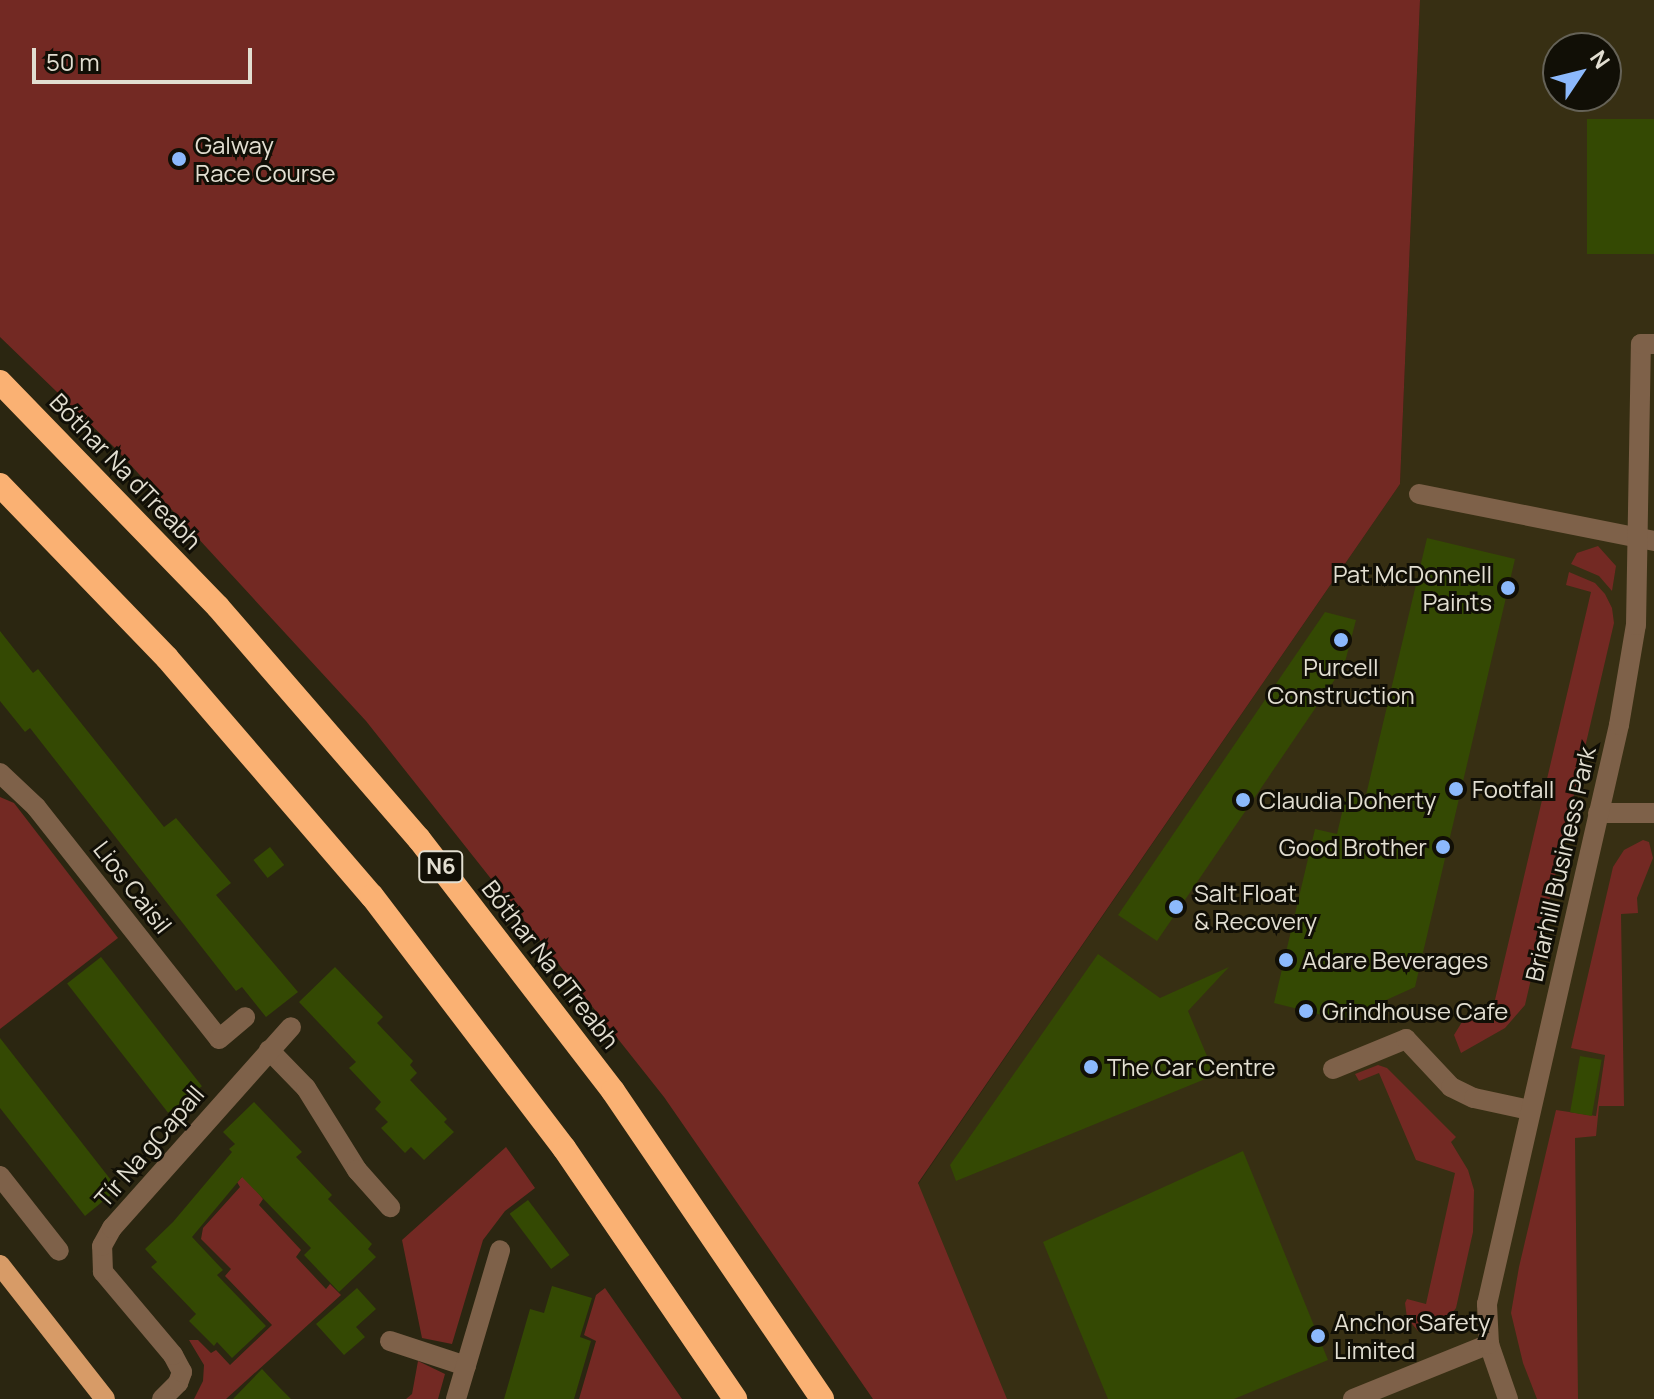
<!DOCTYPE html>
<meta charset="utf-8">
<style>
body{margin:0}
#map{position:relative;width:1654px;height:1399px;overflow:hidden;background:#2b2611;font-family:Manrope,sans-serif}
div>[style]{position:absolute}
.built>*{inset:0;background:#372f13}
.green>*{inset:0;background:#732923}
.building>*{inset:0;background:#344903;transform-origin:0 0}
.minor>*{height:20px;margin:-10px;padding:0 10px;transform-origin:10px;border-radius:10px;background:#7e6149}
.major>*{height:20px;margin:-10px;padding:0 10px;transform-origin:10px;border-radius:10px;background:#d79b67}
.highway>*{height:24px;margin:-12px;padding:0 12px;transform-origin:12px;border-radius:12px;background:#fab173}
.dots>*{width:22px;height:22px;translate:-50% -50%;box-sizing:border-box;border:4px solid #110f06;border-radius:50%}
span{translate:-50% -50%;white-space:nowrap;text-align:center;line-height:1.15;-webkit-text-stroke:6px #110f06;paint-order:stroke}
.shield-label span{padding:2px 6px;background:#110f06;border:2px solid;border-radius:6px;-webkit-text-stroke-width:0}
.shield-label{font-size:22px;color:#e2ded1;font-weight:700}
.poi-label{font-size:24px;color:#e2ded1}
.left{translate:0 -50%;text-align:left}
.right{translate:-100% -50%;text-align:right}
.street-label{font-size:24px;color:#e2ded1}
.north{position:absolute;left:1542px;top:32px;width:80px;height:80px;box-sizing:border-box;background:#110f06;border:2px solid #656257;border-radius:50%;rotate:55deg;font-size:22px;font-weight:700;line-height:32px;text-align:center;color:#e2ded1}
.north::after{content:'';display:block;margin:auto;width:28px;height:36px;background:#8cb9fc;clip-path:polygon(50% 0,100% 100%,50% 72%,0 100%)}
.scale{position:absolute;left:32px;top:48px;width:220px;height:36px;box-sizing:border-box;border:4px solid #e2ded1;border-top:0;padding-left:10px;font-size:24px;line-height:28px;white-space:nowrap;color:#e2ded1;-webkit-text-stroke:6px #110f06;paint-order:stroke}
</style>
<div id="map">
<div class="built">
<div style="clip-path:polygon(evenodd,1420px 0,1654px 0,1654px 1399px,873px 1399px,813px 1308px,881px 1238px,1400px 484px,1420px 0,1558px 48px,1606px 48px,1606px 96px,1558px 96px,1558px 48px)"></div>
</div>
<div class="green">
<div style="clip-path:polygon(0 0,1420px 0,1400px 484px,918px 1183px,1007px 1399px,873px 1399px,664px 1097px,366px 721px,115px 448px,0 337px)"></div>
<div style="clip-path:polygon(1598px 546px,1616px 566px,1612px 591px,1599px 576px,1571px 564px,1577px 553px)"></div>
<div style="clip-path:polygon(1569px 572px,1595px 583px,1605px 594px,1612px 608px,1614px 623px,1525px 1005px,1505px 1028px,1461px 1053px,1454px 1035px,1465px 1017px,1490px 1021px,1591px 592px,1566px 585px)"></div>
<div style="clip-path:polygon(0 797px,14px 803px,118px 938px,0 1029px)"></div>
<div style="clip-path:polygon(1643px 840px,1649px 842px,1653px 858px,1637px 898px,1638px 913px,1621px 914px,1624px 1106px,1599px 1106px,1596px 1136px,1575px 1138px,1578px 1399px,1537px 1399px,1523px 1363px,1511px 1313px,1519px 1267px,1556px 1110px,1596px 1116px,1605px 1055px,1571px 1048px,1613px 867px,1624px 850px)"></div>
<div style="clip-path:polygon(1378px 1065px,1387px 1068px,1456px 1137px,1451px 1142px,1468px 1170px,1474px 1190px,1473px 1232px,1456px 1308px,1443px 1325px,1418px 1331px,1407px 1318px,1405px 1303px,1407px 1299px,1426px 1304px,1455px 1173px,1416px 1160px,1379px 1073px,1359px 1081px,1355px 1074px)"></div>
<div style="clip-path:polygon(506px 1147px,535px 1188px,505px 1211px,483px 1240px,452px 1344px,422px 1338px,402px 1240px)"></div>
<div style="clip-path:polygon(244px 1175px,263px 1199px,259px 1205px,301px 1250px,296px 1257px,326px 1289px,330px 1284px,341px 1295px,226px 1399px,194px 1399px,203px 1381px,204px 1365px,189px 1340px,198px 1340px,211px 1353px,216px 1350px,230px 1365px,272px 1325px,225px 1276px,231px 1269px,201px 1239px,203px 1228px,240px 1187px,237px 1182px)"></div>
<div style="clip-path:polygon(605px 1288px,682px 1399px,579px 1399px,596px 1341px,584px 1335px,596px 1295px)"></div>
<div style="clip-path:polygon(418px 1361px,445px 1374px,438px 1399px,406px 1399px,412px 1394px)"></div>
</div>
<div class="building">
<div style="left:1587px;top:119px;width:67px;height:135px"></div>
<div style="clip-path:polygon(1427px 538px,1515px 559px,1415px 987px,1342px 1020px,1274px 1003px,1315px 829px,1337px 834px,1347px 791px,1366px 795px)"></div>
<div style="clip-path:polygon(1325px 612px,1356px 620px,1344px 666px,1157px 941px,1118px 915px)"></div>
<div style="clip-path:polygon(0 631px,33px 673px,38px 669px,164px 827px,176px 818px,231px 883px,216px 895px,298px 992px,266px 1017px,242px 987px,236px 991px,30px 728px,25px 732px,0 701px)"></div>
<div style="left:270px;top:847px;width:23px;height:21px;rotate:52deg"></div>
<div style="clip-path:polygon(1098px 954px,1160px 998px,1229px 967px,1188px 1011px,1215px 1075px,956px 1181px,950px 1165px)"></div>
<div style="left:101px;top:957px;width:164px;height:43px;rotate:52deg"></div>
<div style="clip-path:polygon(335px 967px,383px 1017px,377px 1023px,413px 1061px,410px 1065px,417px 1073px,410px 1080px,447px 1119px,444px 1122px,454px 1132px,424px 1160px,411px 1147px,405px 1153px,381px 1128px,388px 1122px,375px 1109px,381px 1102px,349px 1068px,356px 1062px,299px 1002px)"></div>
<div style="clip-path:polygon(0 1038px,118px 1189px,85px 1216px,0 1108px)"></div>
<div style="left:1580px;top:1056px;width:22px;height:57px;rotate:10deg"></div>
<div style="clip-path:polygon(254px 1102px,302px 1152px,296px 1157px,332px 1195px,328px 1199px,372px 1244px,368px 1249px,376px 1257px,339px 1292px,304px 1255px,311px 1248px,242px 1177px,192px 1237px,223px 1270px,217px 1275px,266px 1326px,232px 1358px,217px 1342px,214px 1346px,189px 1321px,196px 1314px,151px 1267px,157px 1262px,145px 1249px,173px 1222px,232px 1152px,229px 1149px,235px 1144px,223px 1132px)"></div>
<div style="clip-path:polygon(1243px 1151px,1328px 1360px,1234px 1399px,1108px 1399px,1043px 1242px)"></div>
<div style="left:528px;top:1200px;width:69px;height:23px;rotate:53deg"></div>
<div style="clip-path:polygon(552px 1286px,592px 1298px,580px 1337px,591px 1341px,574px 1399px,504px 1399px,530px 1309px,544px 1313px)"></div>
<div style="clip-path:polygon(357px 1288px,376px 1309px,356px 1327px,365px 1337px,344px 1355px,316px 1324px)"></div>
<div style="clip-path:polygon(262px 1369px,279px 1387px,291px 1399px,233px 1399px)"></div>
</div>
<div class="minor">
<div style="left:1419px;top:494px;width:240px;rotate:11.3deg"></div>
<div style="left:0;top:773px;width:50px;rotate:43.4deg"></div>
<div style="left:36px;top:807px;width:295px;rotate:51.7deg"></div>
<div style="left:219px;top:1039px;width:34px;rotate:-40deg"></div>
<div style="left:1598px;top:813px;width:56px"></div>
<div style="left:269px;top:1050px;width:53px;rotate:45.8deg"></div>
<div style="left:306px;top:1088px;width:97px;rotate:58.1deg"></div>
<div style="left:357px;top:1170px;width:50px;rotate:48.3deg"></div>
<div style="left:1333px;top:1069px;width:79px;rotate:-22.3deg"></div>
<div style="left:1406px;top:1039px;width:66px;rotate:46.8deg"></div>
<div style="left:1451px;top:1087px;width:25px;rotate:26deg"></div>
<div style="left:1474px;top:1098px;width:56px;rotate:12.3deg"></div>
<div style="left:0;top:1176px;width:95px;rotate:51.8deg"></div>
<div style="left:390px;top:1341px;width:80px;rotate:18.2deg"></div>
<div style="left:162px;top:1399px;width:23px;rotate:-45deg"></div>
<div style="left:178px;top:1383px;width:12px;rotate:-70deg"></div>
<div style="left:182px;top:1372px;width:19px;rotate:-118deg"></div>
<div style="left:173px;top:1355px;width:109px;rotate:-130.1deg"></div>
<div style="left:103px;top:1272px;width:26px;rotate:-92deg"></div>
<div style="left:102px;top:1246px;width:21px;rotate:-61deg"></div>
<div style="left:112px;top:1228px;width:269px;rotate:-48.3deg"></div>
<div style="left:456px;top:1399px;width:155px;rotate:-73.5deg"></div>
<div style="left:1353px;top:1399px;width:147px;rotate:-22deg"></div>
<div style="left:1508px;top:1399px;width:58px;rotate:-109.1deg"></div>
<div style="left:1489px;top:1344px;width:40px;rotate:-92.9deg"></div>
<div style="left:1487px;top:1304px;width:594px;rotate:-77.16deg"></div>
<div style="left:1619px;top:725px;width:101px;rotate:-80.4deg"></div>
<div style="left:1636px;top:625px;width:281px;rotate:-89deg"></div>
<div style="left:1641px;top:344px;width:13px"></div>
</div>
<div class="major">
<div style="left:0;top:1265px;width:170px;rotate:51.9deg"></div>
</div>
<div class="highway">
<div style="left:0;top:382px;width:313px;rotate:45.9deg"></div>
<div style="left:218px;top:607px;width:307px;rotate:49.1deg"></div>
<div style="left:419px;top:839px;width:318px;rotate:52.4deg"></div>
<div style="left:613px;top:1091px;width:372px;rotate:55.8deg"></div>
<div style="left:0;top:485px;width:240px;rotate:46deg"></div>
<div style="left:167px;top:658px;width:314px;rotate:49.3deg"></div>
<div style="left:372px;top:896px;width:317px;rotate:52.7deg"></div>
<div style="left:564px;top:1148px;width:304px;rotate:55.7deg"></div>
</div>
<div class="dots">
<div style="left:179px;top:159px;background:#8cb9fc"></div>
<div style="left:1508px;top:588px;background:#8cb9fc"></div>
<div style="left:1341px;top:640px;background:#8cb9fc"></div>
<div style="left:1456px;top:789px;background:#8cb9fc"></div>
<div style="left:1243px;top:800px;background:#8cb9fc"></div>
<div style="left:1443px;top:847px;background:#8cb9fc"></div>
<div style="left:1176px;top:907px;background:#8cb9fc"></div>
<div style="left:1286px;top:960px;background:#8cb9fc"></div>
<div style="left:1306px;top:1011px;background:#8cb9fc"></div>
<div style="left:1091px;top:1067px;background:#8cb9fc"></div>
<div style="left:1318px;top:1336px;background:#8cb9fc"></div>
</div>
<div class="shield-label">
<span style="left:441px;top:867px">N6</span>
</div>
<div class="poi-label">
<span class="left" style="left:195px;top:159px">Galway<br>Race Course</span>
<span class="right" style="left:1492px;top:588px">Pat McDonnell<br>Paints</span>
<span style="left:1341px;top:681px">Purcell<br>Construction</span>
<span class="left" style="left:1472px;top:789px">Footfall</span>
<span class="left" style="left:1259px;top:800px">Claudia Doherty</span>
<span class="right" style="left:1427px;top:847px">Good Brother</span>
<span class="left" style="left:1194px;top:907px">Salt Float<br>&amp; Recovery</span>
<span class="left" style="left:1302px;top:960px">Adare Beverages</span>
<span class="left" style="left:1322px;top:1011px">Grindhouse Cafe</span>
<span class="left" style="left:1107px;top:1067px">The Car Centre</span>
<span class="left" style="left:1334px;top:1336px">Anchor Safety<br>Limited</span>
</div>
<div class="street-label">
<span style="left:126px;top:471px;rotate:46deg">Bóthar Na dTreabh</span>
<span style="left:1560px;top:864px;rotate:-77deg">Briarhill Business Park</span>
<span style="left:133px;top:887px;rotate:52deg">Lios Caisil</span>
<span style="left:551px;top:964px;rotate:52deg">Bóthar Na dTreabh</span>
<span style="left:149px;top:1146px;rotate:-49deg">Tír Na gCapall</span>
</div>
<div class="north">N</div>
<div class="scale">50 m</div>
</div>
